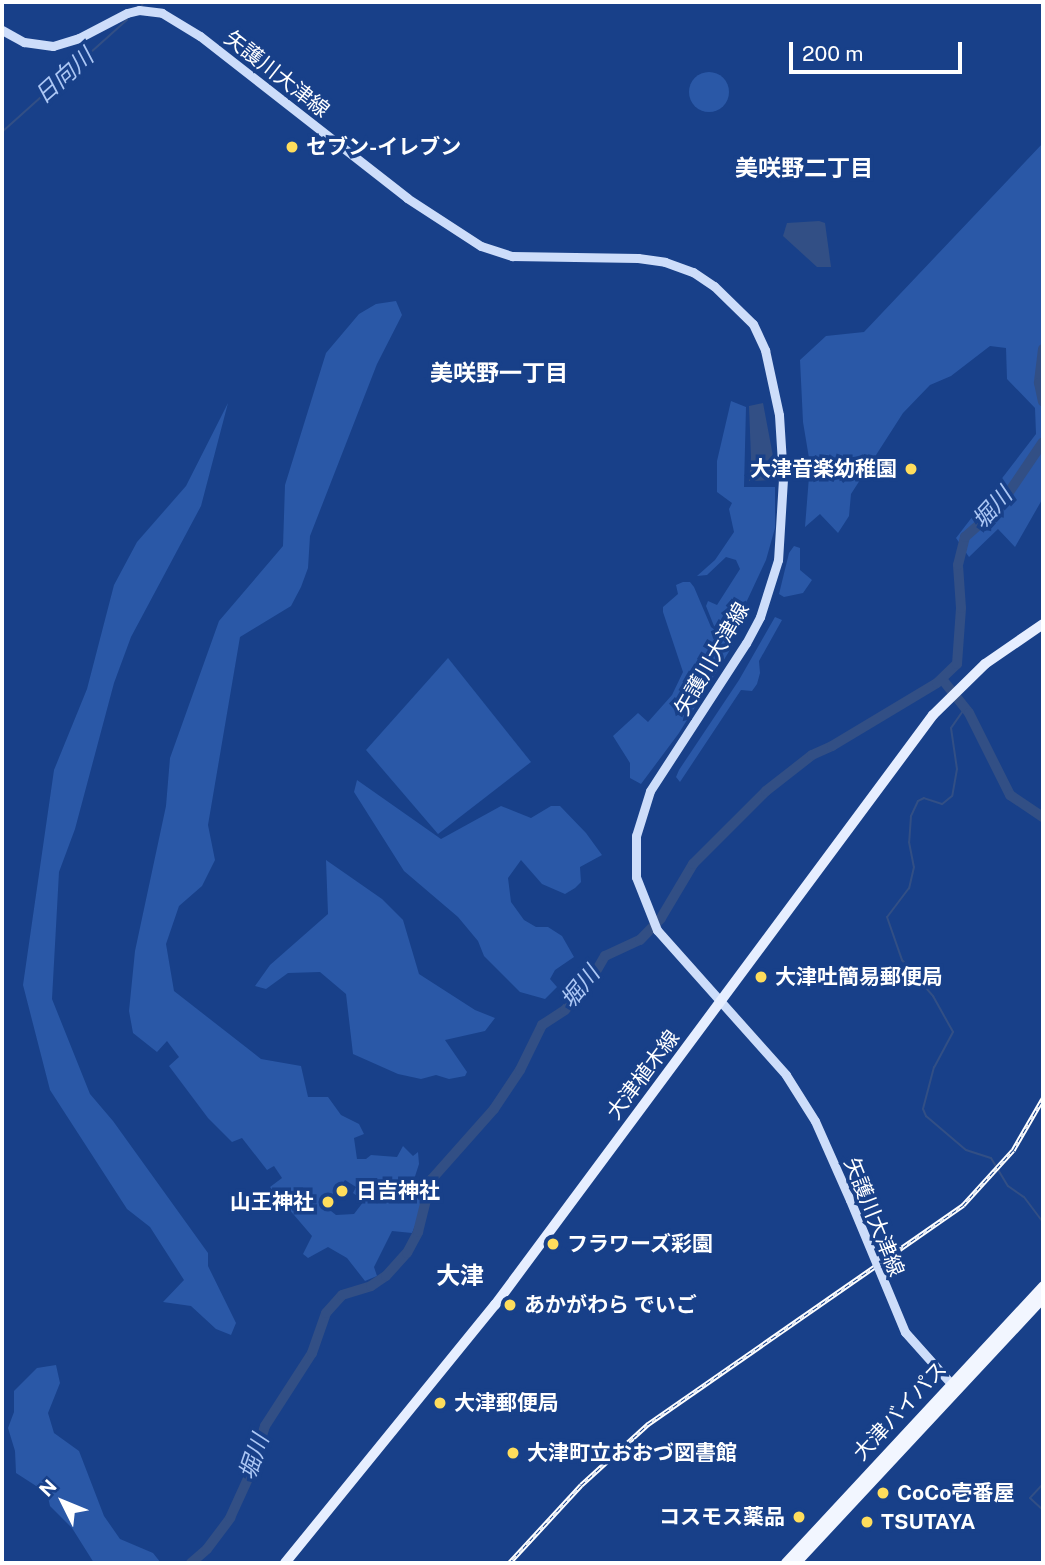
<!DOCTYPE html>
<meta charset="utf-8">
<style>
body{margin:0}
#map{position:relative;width:1045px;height:1565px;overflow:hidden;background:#184089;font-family:"Public Sans","Noto Sans JP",sans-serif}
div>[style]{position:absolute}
.green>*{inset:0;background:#2a58a7}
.round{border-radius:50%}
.water>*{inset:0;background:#324f85}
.stream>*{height:2px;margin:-1px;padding:0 1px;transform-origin:1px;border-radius:1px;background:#324f85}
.river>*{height:10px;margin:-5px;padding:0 5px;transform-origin:5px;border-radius:5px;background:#324f85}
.secondary>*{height:9px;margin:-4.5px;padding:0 4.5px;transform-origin:4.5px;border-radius:4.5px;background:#cdddfa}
.primary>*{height:10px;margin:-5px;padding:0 5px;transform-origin:5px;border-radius:5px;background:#e6eeff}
.trunk>*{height:10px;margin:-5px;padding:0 5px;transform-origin:5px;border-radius:5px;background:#f2f6ff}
.rail>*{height:4.5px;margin-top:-2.25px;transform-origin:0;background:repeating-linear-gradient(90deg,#184089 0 5px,#fff 0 10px);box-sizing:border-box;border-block:2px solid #fff}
.secondary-bridge>*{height:9px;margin:-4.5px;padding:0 4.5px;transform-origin:4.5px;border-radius:4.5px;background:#cdddfa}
.dots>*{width:19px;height:19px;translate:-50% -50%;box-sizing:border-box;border:4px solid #184089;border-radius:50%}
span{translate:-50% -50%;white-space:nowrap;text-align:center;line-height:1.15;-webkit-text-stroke:7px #184089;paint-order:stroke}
.street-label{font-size:21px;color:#fff}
.poi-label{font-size:21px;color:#fff;font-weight:700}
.left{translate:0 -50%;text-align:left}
.right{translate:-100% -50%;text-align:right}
.water-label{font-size:23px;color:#acc7f5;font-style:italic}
.neighbourhood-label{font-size:23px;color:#fff;font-weight:700}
.quarter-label{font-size:24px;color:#fff;font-weight:700}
.frame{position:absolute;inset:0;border:4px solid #fff;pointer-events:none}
.north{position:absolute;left:28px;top:1467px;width:70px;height:70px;-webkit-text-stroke:5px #184089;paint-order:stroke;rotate:313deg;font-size:19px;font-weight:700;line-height:28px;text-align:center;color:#fff}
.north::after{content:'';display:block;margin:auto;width:24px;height:32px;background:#fff;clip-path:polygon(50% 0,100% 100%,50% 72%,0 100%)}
.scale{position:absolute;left:789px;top:42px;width:173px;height:32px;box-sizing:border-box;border:4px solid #fff;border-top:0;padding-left:9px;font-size:21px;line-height:24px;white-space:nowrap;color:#fff;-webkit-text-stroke:5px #184089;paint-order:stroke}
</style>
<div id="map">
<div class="green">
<div class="round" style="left:689px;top:72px;width:40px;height:40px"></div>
<div style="clip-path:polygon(1043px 143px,1043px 498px,1015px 547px,998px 529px,969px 557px,956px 538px,1036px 434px,1035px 408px,1007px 379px,1006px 348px,990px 346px,951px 376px,930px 385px,903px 413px,851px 494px,849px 516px,838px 533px,820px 514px,805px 527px,810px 464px,803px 422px,800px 360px,826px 336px,864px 332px)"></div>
<div style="clip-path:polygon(evenodd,396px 301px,402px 315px,377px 364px,310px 536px,308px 568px,301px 587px,291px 606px,240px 637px,208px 825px,215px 860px,202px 886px,179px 906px,166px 944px,174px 991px,261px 1059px,301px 1066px,308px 1097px,328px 1097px,341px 1115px,359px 1124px,364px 1134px,354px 1138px,357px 1159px,366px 1159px,371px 1155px,397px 1157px,403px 1146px,413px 1156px,418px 1152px,419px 1164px,409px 1195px,421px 1198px,419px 1216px,412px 1233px,392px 1231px,374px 1267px,377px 1276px,365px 1281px,347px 1258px,328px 1247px,308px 1258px,303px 1254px,312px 1236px,270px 1187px,282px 1178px,274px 1166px,267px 1170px,242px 1138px,232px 1142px,208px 1118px,169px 1066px,179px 1057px,167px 1041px,157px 1052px,133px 1033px,129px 1011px,135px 951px,166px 806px,170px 758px,219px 621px,283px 546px,285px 485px,326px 353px,359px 314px,376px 304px,396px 301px,345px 1180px,356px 1187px,353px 1193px,364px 1201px,354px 1214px,336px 1215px,326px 1207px,345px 1180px)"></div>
<div style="clip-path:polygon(731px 401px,746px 407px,744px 487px,775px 487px,775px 528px,766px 560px,731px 635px,714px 626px,706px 606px,708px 601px,717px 605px,740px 569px,736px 560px,726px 557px,707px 575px,697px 576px,715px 560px,734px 532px,729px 509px,732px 503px,717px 492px,717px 461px)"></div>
<div style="clip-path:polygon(228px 403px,201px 506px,131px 637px,114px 683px,75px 829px,59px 872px,52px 999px,90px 1094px,113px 1121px,208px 1253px,208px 1266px,236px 1323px,231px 1335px,216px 1329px,191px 1306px,163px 1302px,184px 1280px,150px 1227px,127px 1209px,50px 1090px,23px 985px,54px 770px,87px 689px,114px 585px,137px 542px,186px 486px)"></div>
<div style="clip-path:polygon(794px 546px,800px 548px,800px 570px,812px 580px,803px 593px,784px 597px,779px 594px,789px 553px)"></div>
<div style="clip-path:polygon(683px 582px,690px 582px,694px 587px,711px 627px,733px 645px,679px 733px,641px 784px,630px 778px,630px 763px,613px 736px,638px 713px,648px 722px,672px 695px,683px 672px,663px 612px,663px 607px,678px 594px,676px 585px)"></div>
<div style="clip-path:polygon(775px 617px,782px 620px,759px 661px,760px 673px,757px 684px,752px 691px,741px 690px,680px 782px,676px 777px,679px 770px,739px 680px)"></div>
<div style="clip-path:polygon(448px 658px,531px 762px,438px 834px,366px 750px)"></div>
<div style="clip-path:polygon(357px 780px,441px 839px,501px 806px,531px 818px,551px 806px,560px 806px,586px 833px,602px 855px,580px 867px,581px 882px,575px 888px,565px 894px,542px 884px,521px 860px,508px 878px,511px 902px,524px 920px,536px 927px,548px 927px,562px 936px,574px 957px,555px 970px,550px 979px,557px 987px,545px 999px,520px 992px,484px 956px,478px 941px,458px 917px,404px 871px,354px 792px)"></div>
<div style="clip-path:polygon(326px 860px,382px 899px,403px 920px,419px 974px,475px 1010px,495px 1018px,485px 1031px,445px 1040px,467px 1072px,465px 1076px,449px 1079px,436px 1075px,421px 1079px,398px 1074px,353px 1054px,346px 994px,320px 972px,288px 973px,266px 989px,255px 986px,270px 965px,328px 914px)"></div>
<div style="clip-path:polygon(56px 1365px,60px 1383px,48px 1413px,54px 1433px,79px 1451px,104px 1516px,120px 1539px,153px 1553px,161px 1563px,94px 1563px,72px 1528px,50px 1506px,47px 1493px,16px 1473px,15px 1451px,8px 1428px,14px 1412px,14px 1391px,37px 1368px)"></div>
</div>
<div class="water">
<div style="clip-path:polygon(819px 221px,825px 223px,831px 267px,817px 267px,783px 236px,787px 223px)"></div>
<div style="clip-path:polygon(763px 403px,773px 456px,774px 480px,749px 481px,751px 458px,749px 406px)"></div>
</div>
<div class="stream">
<div style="left:142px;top:5px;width:4px;rotate:-56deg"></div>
<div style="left:2px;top:132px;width:168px;rotate:-41.9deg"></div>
<div style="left:965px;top:708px;width:24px;rotate:125deg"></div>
<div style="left:951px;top:728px;width:41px;rotate:81.7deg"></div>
<div style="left:957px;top:769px;width:27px;rotate:100deg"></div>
<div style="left:952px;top:796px;width:13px;rotate:141deg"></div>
<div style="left:942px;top:804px;width:19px;rotate:-162deg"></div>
<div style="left:924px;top:798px;width:7px;rotate:153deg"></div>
<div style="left:918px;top:801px;width:17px;rotate:115deg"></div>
<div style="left:911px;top:816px;width:26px;rotate:94deg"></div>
<div style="left:909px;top:842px;width:25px;rotate:79deg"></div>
<div style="left:914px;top:867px;width:22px;rotate:103deg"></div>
<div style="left:909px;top:888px;width:36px;rotate:127deg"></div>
<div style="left:887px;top:917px;width:46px;rotate:70.8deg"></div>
<div style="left:902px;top:960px;width:48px;rotate:49.3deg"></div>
<div style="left:933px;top:996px;width:41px;rotate:60.9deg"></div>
<div style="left:953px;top:1032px;width:40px;rotate:118deg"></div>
<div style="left:934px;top:1067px;width:43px;rotate:104.7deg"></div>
<div style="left:923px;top:1109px;width:8px;rotate:67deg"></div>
<div style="left:926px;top:1116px;width:52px;rotate:40.4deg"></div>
<div style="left:966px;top:1150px;width:26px;rotate:18deg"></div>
<div style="left:991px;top:1158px;width:33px;rotate:59deg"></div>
<div style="left:1008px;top:1186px;width:19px;rotate:35deg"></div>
<div style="left:1024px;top:1197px;width:31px;rotate:53deg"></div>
<div style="left:1043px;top:1484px;width:19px;rotate:133deg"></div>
<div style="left:1030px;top:1498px;width:18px;rotate:43deg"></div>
</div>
<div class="river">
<div style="left:1043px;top:349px;width:34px;rotate:97deg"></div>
<div style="left:1039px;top:383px;width:19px;rotate:78deg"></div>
<div style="left:942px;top:679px;width:43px;rotate:51.5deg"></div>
<div style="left:969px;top:713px;width:92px;rotate:63.4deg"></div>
<div style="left:1010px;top:795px;width:40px;rotate:34deg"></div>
<div style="left:191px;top:1563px;width:21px;rotate:-41deg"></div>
<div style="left:207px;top:1549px;width:39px;rotate:-53deg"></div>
<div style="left:230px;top:1518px;width:51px;rotate:-65.5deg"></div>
<div style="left:251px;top:1472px;width:48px;rotate:-73.1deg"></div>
<div style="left:265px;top:1426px;width:87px;rotate:-57.2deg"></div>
<div style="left:312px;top:1353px;width:42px;rotate:-70.7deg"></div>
<div style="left:326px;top:1313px;width:24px;rotate:-48deg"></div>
<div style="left:342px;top:1295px;width:30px;rotate:-17deg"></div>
<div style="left:371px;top:1286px;width:18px;rotate:-34deg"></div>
<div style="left:386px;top:1276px;width:31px;rotate:-48deg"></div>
<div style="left:407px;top:1253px;width:24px;rotate:-62deg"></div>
<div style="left:418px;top:1232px;width:54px;rotate:-76deg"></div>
<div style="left:431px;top:1180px;width:95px;rotate:-48.4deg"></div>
<div style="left:494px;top:1109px;width:47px;rotate:-56.3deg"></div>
<div style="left:520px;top:1070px;width:50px;rotate:-63.9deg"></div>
<div style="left:542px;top:1025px;width:27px;rotate:-33deg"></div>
<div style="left:565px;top:1010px;width:40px;rotate:-49deg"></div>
<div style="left:591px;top:980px;width:28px;rotate:-60deg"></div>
<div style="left:605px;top:956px;width:38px;rotate:-25deg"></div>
<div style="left:640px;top:940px;width:30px;rotate:-46deg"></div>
<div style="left:661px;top:918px;width:63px;rotate:-59.3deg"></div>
<div style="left:693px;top:864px;width:103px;rotate:-45deg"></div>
<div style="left:766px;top:791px;width:58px;rotate:-38deg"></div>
<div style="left:812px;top:755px;width:22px;rotate:-24deg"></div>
<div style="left:832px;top:746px;width:122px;rotate:-31deg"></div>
<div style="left:937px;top:683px;width:28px;rotate:-44deg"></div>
<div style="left:957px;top:664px;width:56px;rotate:-85.9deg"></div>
<div style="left:961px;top:608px;width:43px;rotate:-94deg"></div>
<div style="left:958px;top:565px;width:29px;rotate:-76deg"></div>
<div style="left:965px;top:537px;width:45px;rotate:-41.4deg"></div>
<div style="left:999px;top:507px;width:78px;rotate:-55.9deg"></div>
</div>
<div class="secondary">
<div style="left:2px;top:30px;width:25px;rotate:29deg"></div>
<div style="left:24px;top:42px;width:29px;rotate:8deg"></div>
<div style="left:53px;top:46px;width:27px;rotate:-17deg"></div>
<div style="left:79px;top:38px;width:54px;rotate:-27.5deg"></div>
<div style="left:127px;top:13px;width:12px;rotate:-14deg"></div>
<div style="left:139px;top:10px;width:23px;rotate:7deg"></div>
<div style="left:162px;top:13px;width:44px;rotate:31.2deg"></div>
<div style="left:200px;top:36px;width:263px;rotate:38deg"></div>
<div style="left:407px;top:198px;width:88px;rotate:33deg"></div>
<div style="left:481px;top:246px;width:33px;rotate:18deg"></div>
<div style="left:512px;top:256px;width:126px;rotate:0.9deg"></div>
<div style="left:638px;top:258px;width:27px;rotate:8deg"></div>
<div style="left:665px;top:262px;width:30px;rotate:20deg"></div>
<div style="left:693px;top:272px;width:25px;rotate:34deg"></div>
<div style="left:714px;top:286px;width:54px;rotate:44.3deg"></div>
<div style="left:753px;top:324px;width:29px;rotate:65deg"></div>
<div style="left:765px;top:350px;width:66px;rotate:77.8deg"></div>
<div style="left:779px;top:415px;width:64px;rotate:86.4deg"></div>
<div style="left:783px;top:479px;width:81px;rotate:93.5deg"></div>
<div style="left:778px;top:560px;width:60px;rotate:107.5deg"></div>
<div style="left:760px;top:617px;width:30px;rotate:118deg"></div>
<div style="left:746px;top:643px;width:176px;rotate:123deg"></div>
<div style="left:650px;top:791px;width:47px;rotate:107.3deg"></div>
<div style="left:636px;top:836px;width:41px;rotate:90deg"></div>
<div style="left:636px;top:877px;width:57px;rotate:68.4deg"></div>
<div style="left:657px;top:930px;width:194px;rotate:48.3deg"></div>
<div style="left:786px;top:1075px;width:54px;rotate:57.8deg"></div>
<div style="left:815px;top:1121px;width:86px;rotate:66.1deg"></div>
<div style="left:905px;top:1332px;width:75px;rotate:48.2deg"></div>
</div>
<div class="primary">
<div style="left:285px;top:1563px;width:333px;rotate:-50.9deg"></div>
<div style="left:495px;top:1305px;width:735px;rotate:-53.41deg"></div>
<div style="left:933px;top:715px;width:73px;rotate:-44.4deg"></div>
<div style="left:985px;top:664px;width:70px;rotate:-34.6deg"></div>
</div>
<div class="trunk">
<div style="left:786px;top:1563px;width:378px;rotate:-47.1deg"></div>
<div style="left:796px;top:1563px;width:362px;rotate:-47deg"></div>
</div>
<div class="rail">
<div style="left:509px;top:1563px;width:106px;rotate:-47.3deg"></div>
<div style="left:581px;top:1485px;width:91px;rotate:-42.3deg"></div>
<div style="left:648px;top:1424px;width:384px;rotate:-34.8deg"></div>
<div style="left:963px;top:1205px;width:74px;rotate:-47.7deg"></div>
<div style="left:1013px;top:1150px;width:60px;rotate:-60deg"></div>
</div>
<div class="secondary-bridge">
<div style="left:850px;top:1200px;width:143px;rotate:67.4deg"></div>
</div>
<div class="dots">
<div style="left:292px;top:147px;background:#ffdd5c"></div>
<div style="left:911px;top:469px;background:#ffdd5c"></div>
<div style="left:761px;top:977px;background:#ffdd5c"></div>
<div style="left:342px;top:1191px;background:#ffdd5c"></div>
<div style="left:328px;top:1202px;background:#ffdd5c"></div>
<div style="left:553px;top:1244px;background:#ffdd5c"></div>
<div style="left:510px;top:1305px;background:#ffdd5c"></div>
<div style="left:440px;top:1403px;background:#ffdd5c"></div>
<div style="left:513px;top:1453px;background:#ffdd5c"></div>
<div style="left:883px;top:1493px;background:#ffdd5c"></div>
<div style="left:799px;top:1517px;background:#ffdd5c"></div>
<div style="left:867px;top:1522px;background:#ffdd5c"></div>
</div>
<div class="street-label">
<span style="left:277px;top:74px;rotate:38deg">矢護川大津線</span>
<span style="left:712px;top:659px;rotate:-60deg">矢護川大津線</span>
<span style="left:643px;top:1075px;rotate:-53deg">大津植木線</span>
<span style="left:874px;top:1217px;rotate:68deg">矢護川大津線</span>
<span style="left:900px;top:1411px;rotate:-47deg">大津バイパス</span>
</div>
<div class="poi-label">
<span class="left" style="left:306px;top:147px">セブン-イレブン</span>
<span class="right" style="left:897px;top:469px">大津音楽幼稚園</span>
<span class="left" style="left:775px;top:977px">大津吐簡易郵便局</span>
<span class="left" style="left:356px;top:1191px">日吉神社</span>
<span class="right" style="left:314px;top:1202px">山王神社</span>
<span class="left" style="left:567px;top:1244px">フラワーズ彩園</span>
<span class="left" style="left:524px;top:1305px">あかがわら でいご</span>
<span class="left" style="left:454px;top:1403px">大津郵便局</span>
<span class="left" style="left:527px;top:1453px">大津町立おおづ図書館</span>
<span class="left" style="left:897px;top:1493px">CoCo壱番屋</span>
<span class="right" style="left:785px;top:1517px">コスモス薬品</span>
<span class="left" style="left:881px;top:1522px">TSUTAYA</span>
</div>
<div class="water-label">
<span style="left:64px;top:76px;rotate:-42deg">日向川</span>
<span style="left:992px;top:508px;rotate:-48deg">堀川</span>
<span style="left:580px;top:987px;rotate:-51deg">堀川</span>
<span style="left:254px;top:1457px;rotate:-71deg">堀川</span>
</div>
<div class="neighbourhood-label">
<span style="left:804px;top:168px">美咲野二丁目</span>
<span style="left:499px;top:373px">美咲野一丁目</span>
</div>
<div class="quarter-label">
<span style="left:460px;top:1276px">大津</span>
</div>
<div class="frame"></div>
<div class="north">N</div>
<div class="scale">200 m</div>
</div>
